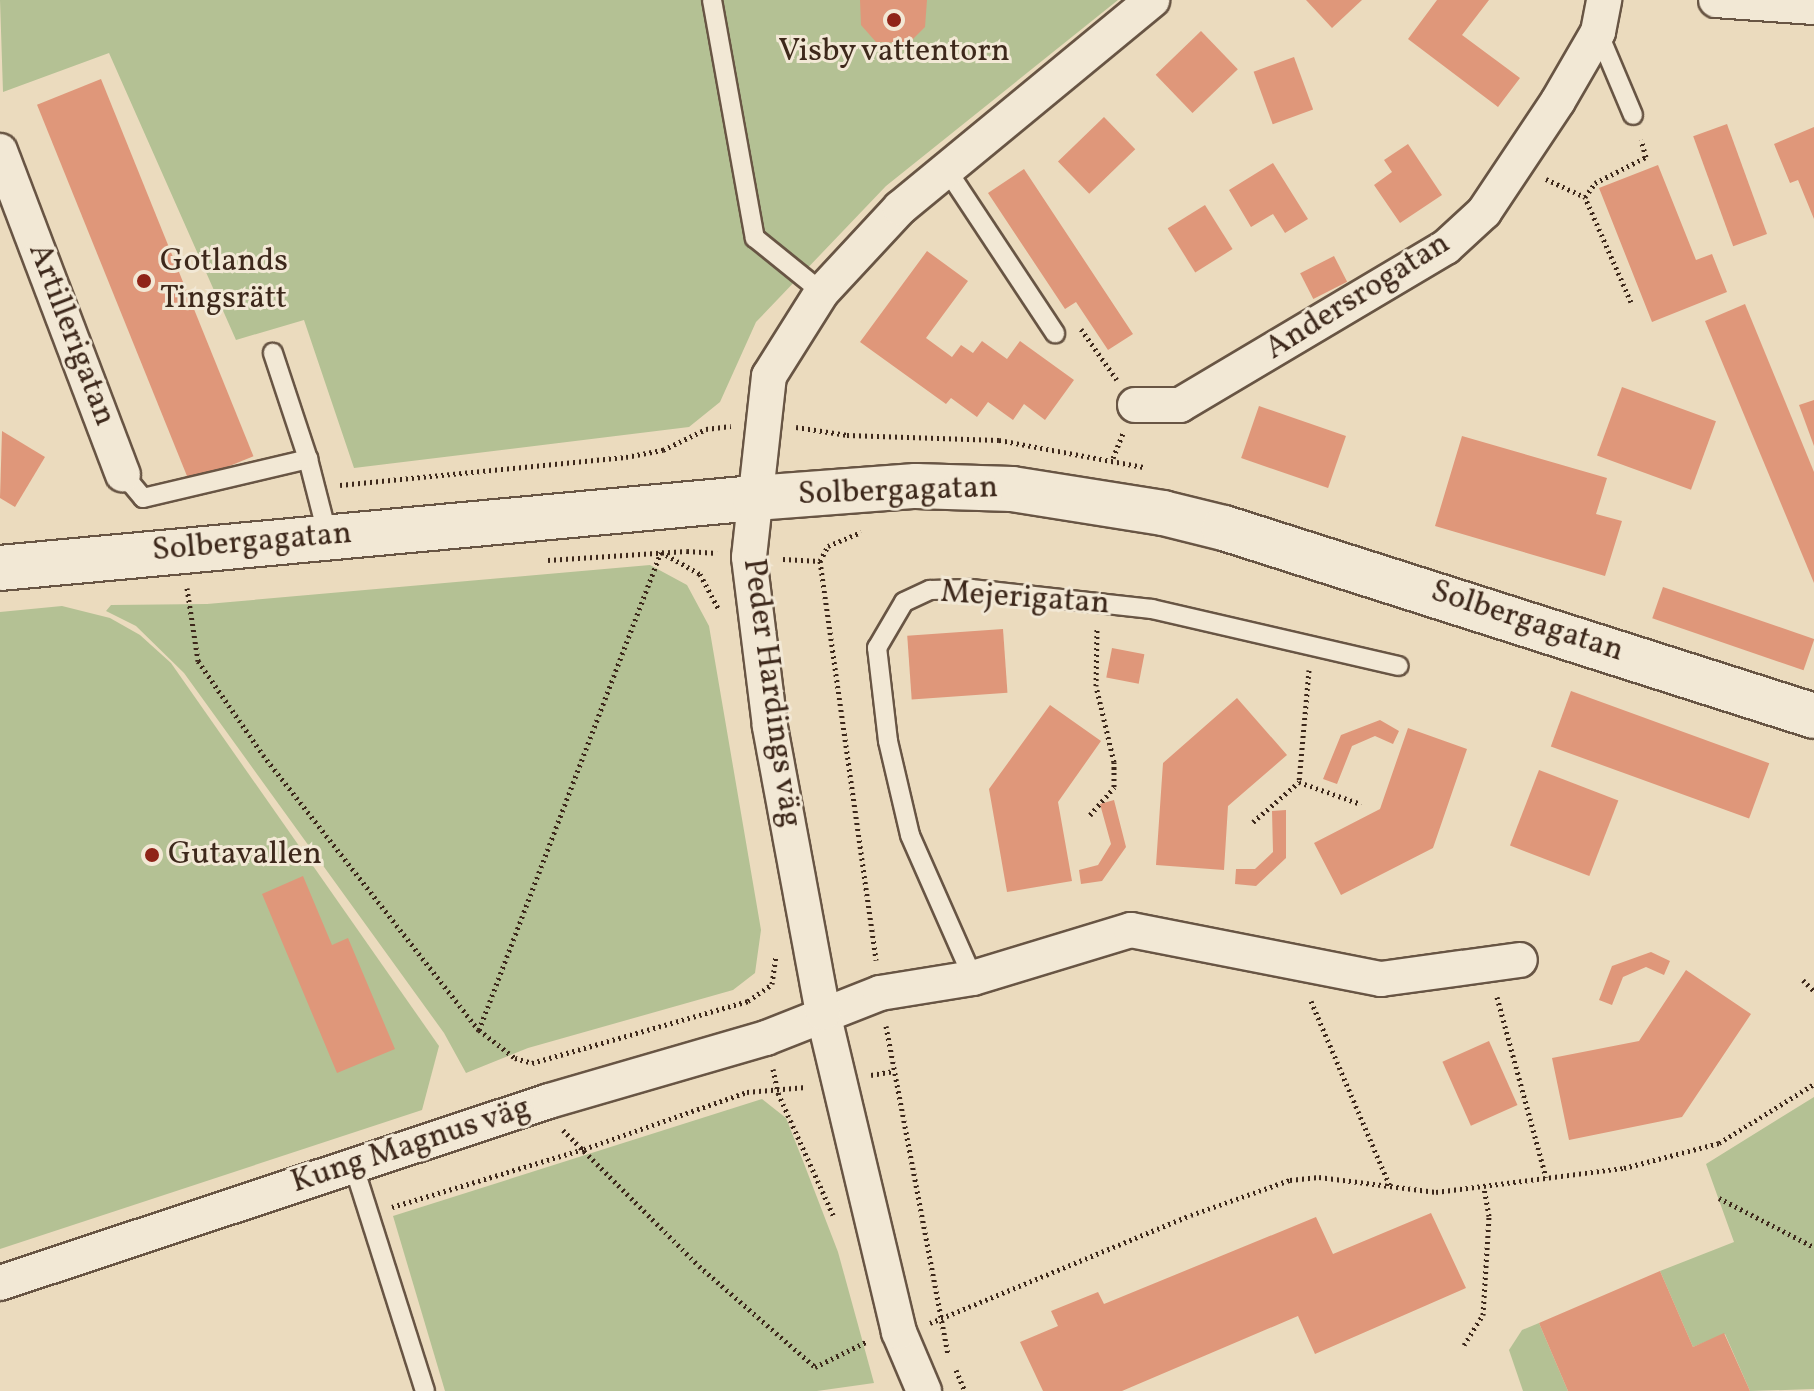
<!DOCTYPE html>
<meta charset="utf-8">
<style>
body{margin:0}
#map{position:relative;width:1814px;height:1391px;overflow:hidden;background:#ebdbbe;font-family:Vollkorn,serif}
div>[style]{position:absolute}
.green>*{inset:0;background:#b4c194}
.building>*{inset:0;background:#df977a;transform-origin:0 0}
.path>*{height:5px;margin-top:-2.5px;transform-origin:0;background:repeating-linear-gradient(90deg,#3d281b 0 2px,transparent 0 6px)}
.roads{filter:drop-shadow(2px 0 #685544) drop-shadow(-2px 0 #685544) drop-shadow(0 2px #685544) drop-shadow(0 -2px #685544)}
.lane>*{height:18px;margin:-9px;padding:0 9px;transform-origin:9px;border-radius:9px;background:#f2e8d5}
.street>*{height:34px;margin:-17px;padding:0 17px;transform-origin:17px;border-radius:17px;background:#f2e8d5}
.secondary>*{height:44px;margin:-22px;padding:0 22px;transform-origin:22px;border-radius:22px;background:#f2e8d5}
.dots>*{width:22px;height:22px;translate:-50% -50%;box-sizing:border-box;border:4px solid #f2e8d5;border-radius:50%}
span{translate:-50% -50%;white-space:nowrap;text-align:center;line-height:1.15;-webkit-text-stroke:6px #f2e8d5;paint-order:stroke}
.poi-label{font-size:32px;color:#3d281b}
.left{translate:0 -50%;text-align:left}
.street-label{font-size:32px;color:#3d281b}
</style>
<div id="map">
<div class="green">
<div style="clip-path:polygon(0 0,1118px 0,886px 186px,756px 322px,720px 402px,689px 427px,354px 468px,304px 320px,236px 340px,109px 53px,3px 92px)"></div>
<div style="clip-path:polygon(650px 565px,687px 585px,709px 626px,761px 930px,755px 973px,733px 990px,528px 1048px,466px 1073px,444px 1033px,184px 673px,136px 626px,106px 611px,111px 605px,207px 604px)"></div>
<div style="clip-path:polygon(62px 606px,110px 618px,140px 635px,171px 663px,439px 1046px,422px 1110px,0 1249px,0 612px)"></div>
<div style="clip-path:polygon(1814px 1097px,1814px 1389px,1750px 1391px,1725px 1334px,1693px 1347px,1660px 1271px,1734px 1242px,1706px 1164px)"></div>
<div style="clip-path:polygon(762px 1099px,786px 1118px,803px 1161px,838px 1252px,874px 1383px,817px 1391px,445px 1391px,393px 1216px)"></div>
<div style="clip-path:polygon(1539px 1323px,1568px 1391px,1523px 1391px,1509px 1350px,1522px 1330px)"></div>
</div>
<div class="building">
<div style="clip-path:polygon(860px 0,927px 0,925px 27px,909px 43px,876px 42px,861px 25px)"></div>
<div style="clip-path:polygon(1306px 0,1362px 0,1332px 28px)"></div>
<div style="clip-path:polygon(1437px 0,1489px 0,1462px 35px,1520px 78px,1498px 107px,1408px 39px)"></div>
<div style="left:1201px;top:31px;width:53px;height:63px;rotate:46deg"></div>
<div style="left:1294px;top:57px;width:56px;height:43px;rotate:70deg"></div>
<div style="left:101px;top:79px;width:407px;height:69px;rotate:68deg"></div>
<div style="left:1104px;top:117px;width:45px;height:64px;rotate:46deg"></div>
<div style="left:1727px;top:124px;width:117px;height:36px;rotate:70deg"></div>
<div style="clip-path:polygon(1814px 127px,1814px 219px,1798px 180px,1790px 183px,1774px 144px)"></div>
<div style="clip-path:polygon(1408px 144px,1442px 195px,1400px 223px,1374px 185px,1392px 172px,1384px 160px)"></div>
<div style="clip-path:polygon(1273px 163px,1308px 219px,1285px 233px,1273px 214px,1251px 227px,1229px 190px)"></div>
<div style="clip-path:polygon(1658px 165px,1696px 260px,1712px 254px,1727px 292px,1652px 322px,1599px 188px)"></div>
<div style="clip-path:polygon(1024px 169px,1133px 334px,1108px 350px,1076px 302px,1065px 309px,988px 193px)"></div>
<div style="left:1205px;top:205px;width:52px;height:44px;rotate:58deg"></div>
<div style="clip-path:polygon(927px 251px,968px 281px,926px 338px,952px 357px,961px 345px,973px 353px,982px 341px,1007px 359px,1020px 341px,1074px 380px,1045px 420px,1024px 404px,1013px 420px,988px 402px,977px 417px,951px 398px,946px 404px,860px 342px)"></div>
<div style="left:1334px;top:256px;width:29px;height:38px;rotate:63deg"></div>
<div style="clip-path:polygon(1745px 304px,1814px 472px,1814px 583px,1705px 321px)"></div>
<div style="left:1622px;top:387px;width:100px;height:73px;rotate:20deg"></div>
<div style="clip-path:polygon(1814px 400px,1814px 446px,1799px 405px)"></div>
<div style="left:1259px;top:406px;width:92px;height:55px;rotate:19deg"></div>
<div style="clip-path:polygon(2px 431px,45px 457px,15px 507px,0 498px)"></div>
<div style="clip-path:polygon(1462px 436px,1607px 478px,1596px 514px,1622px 521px,1605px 576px,1435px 526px)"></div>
<div style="left:1663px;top:587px;width:160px;height:33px;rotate:19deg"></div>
<div style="left:1003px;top:629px;width:64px;height:96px;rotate:86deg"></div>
<div style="left:1112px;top:648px;width:33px;height:30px;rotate:11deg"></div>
<div style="left:1571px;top:691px;width:211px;height:59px;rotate:20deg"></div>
<div style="clip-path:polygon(1237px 698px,1287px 755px,1228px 806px,1224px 870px,1156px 865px,1163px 763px)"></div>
<div style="clip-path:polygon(1050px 705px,1101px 741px,1058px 802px,1072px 881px,1007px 892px,989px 789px)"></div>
<div style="clip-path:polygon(1380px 720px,1399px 731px,1393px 744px,1375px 736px,1352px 746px,1337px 784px,1323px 779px,1341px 735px)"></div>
<div style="clip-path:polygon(1408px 728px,1467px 749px,1433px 848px,1341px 895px,1314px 843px,1380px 809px)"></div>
<div style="left:1539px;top:770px;width:85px;height:81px;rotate:21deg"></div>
<div style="clip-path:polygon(1114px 800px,1126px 847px,1102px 881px,1081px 884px,1079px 870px,1098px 865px,1111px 844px,1100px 804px)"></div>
<div style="clip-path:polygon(1286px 810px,1286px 858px,1256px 886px,1235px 884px,1236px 869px,1255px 869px,1273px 852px,1272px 811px)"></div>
<div style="clip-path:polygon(303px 876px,332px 945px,348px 938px,395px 1049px,337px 1073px,262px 894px)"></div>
<div style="clip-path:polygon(1651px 952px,1670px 961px,1664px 975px,1646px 967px,1623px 977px,1612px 1005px,1599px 1000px,1612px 966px)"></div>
<div style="clip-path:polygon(1686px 970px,1751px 1014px,1682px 1117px,1569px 1140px,1552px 1058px,1639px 1041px)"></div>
<div style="left:1489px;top:1041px;width:70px;height:51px;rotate:66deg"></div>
<div style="clip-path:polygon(1431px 1213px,1466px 1288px,1315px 1354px,1298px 1316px,1122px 1391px,1043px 1391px,1020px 1342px,1058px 1326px,1051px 1311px,1098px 1292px,1104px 1304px,1316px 1217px,1333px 1254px)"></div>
<div style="clip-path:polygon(1660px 1271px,1693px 1347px,1724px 1333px,1750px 1391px,1568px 1391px,1539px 1323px)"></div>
</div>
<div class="path">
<div style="left:1546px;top:179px;width:43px;rotate:24.8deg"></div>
<div style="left:1631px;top:302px;width:115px;rotate:-113.7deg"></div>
<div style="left:1585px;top:197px;width:17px;rotate:-54deg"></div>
<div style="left:1595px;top:183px;width:57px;rotate:-27deg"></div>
<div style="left:1646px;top:157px;width:18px;rotate:-106deg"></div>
<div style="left:1081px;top:329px;width:62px;rotate:54.8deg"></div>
<div style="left:796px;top:427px;width:52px;rotate:8.9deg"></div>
<div style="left:847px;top:435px;width:152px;rotate:1.9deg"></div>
<div style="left:999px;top:440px;width:147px;rotate:10.6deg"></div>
<div style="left:1113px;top:458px;width:27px;rotate:-68deg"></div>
<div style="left:340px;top:485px;width:287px;rotate:-5.6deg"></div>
<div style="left:626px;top:457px;width:38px;rotate:-11deg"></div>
<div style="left:663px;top:450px;width:48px;rotate:-26deg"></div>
<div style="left:706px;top:429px;width:25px;rotate:-7deg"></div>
<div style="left:783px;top:559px;width:37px;rotate:3deg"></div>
<div style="left:820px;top:561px;width:17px;rotate:-62deg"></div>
<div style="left:828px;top:546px;width:36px;rotate:-23deg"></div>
<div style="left:548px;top:560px;width:139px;rotate:-3.7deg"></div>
<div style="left:687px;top:551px;width:30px;rotate:4deg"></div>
<div style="left:820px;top:561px;width:403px;rotate:82deg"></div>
<div style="left:187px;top:588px;width:74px;rotate:81.4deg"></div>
<div style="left:198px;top:661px;width:114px;rotate:55.3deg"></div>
<div style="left:263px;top:755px;width:350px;rotate:51.9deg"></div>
<div style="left:479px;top:1030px;width:46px;rotate:37.9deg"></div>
<div style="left:515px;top:1058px;width:18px;rotate:16deg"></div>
<div style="left:1309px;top:670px;width:112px;rotate:95.1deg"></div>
<div style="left:1299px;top:782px;width:66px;rotate:19.5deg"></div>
<div style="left:1090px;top:815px;width:37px;rotate:-49deg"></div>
<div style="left:1114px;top:787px;width:25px;rotate:-90deg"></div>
<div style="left:1114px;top:762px;width:78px;rotate:-103.3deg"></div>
<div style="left:1096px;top:686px;width:58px;rotate:-89deg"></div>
<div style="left:1253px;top:822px;width:61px;rotate:-41deg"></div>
<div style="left:1803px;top:980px;width:16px;rotate:45deg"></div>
<div style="left:1497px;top:997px;width:187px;rotate:74.8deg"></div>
<div style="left:1311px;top:1001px;width:201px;rotate:66.9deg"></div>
<div style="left:886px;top:1026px;width:334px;rotate:79.3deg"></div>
<div style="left:479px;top:1030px;width:511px;rotate:-69.16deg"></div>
<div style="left:661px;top:552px;width:45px;rotate:29.4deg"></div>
<div style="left:700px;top:574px;width:40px;rotate:62deg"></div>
<div style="left:532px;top:1063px;width:225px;rotate:-16deg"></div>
<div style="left:748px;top:1001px;width:29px;rotate:-35deg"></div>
<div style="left:772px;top:984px;width:27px;rotate:-82deg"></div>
<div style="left:773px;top:1069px;width:25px;rotate:78deg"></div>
<div style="left:778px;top:1093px;width:134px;rotate:65.7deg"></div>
<div style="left:871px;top:1075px;width:22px;rotate:-10deg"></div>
<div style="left:563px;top:1130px;width:192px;rotate:45deg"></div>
<div style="left:699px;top:1266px;width:154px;rotate:41deg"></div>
<div style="left:815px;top:1367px;width:59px;rotate:-26.1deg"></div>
<div style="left:1719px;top:1198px;width:107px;rotate:27.3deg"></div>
<div style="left:392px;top:1207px;width:201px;rotate:-16.8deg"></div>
<div style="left:584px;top:1149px;width:173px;rotate:-19.3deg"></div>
<div style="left:747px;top:1092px;width:59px;rotate:-4.8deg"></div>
<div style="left:930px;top:1323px;width:282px;rotate:-22.5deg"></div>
<div style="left:1191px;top:1215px;width:105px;rotate:-19.5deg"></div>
<div style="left:1290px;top:1180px;width:29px;rotate:-6deg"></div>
<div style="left:1319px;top:1177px;width:118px;rotate:7.3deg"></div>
<div style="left:1436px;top:1192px;width:190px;rotate:-7.3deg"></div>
<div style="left:1624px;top:1168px;width:98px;rotate:-14.7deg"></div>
<div style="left:1719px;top:1143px;width:112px;rotate:-31.8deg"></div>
<div style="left:1464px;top:1345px;width:36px;rotate:-58deg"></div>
<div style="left:1483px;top:1315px;width:99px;rotate:-86.5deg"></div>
<div style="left:1489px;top:1216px;width:27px;rotate:-100deg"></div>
<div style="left:956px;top:1370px;width:23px;rotate:67deg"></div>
</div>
<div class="roads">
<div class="lane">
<div style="left:712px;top:0;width:242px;rotate:79.8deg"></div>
<div style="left:755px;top:238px;width:86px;rotate:38.9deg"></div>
<div style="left:1598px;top:32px;width:90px;rotate:67.1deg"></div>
<div style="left:947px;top:170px;width:196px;rotate:56.5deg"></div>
<div style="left:308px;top:459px;width:81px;rotate:75.6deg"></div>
<div style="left:123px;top:474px;width:31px;rotate:50deg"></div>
<div style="left:143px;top:498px;width:170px;rotate:-13.3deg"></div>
<div style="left:308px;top:459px;width:112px;rotate:-108.3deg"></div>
<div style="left:973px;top:978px;width:156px;rotate:-113.8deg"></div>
<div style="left:910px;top:835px;width:97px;rotate:-103.2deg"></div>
<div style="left:888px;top:741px;width:94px;rotate:-96.7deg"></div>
<div style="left:877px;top:648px;width:53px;rotate:-59.6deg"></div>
<div style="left:904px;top:602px;width:29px;rotate:-25deg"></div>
<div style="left:930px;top:590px;width:41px;rotate:-1.4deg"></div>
<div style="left:971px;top:589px;width:182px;rotate:6.3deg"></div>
<div style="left:1152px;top:609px;width:253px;rotate:13deg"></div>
<div style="left:353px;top:1164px;width:238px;rotate:72.4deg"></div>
</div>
<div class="street">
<div style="left:1716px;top:0;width:98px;rotate:4.1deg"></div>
<div style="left:0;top:151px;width:346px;rotate:69.2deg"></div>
<div style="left:1135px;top:405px;width:45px"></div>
<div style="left:1180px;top:405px;width:309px;rotate:-30.7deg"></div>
<div style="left:1446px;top:247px;width:52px;rotate:-42.6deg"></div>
<div style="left:1484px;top:212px;width:133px;rotate:-56.3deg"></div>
<div style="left:1558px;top:101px;width:80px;rotate:-59.9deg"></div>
<div style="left:1598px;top:32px;width:33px;rotate:-79deg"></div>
<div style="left:0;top:1283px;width:578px;rotate:-18.34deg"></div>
<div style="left:549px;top:1101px;width:226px;rotate:-16.2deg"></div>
<div style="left:766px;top:1038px;width:123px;rotate:-21.5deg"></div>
<div style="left:880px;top:993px;width:94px;rotate:-9.2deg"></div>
<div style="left:973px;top:978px;width:165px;rotate:-16.9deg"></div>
<div style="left:1131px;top:930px;width:255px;rotate:11.1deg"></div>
<div style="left:1381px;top:979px;width:140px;rotate:-7.8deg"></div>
<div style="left:924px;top:1391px;width:64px;rotate:-113deg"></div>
<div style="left:899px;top:1332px;width:328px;rotate:-103.4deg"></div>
<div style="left:823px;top:1013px;width:292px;rotate:-100.5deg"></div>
<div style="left:770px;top:726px;width:170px;rotate:-97.1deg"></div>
<div style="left:749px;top:557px;width:182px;rotate:-83.7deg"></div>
<div style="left:769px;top:376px;width:99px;rotate:-57.8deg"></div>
<div style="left:822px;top:292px;width:115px;rotate:-47.1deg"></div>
<div style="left:900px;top:208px;width:327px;rotate:-39.5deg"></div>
</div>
<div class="secondary">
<div style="left:0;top:568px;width:758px;rotate:-5.3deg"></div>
<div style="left:755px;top:498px;width:161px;rotate:-4.3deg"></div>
<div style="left:916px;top:486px;width:96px;rotate:1.8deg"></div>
<div style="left:1012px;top:489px;width:153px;rotate:9deg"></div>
<div style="left:1163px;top:513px;width:63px;rotate:13.8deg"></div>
<div style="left:1224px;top:528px;width:619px;rotate:17.67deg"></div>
</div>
</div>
<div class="dots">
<div style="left:894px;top:20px;background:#8f2418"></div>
<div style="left:144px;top:281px;background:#8f2418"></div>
<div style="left:152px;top:855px;background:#8f2418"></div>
</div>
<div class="poi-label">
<span style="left:894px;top:52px">Visby vattentorn</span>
<span class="left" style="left:160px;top:281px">Gotlands<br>Tingsrätt</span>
<span class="left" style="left:168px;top:855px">Gutavallen</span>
</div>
<div class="street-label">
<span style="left:1358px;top:297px;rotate:-32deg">Andersrogatan</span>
<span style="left:71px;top:335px;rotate:69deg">Artillerigatan</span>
<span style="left:898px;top:492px;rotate:-2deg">Solbergagatan</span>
<span style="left:252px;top:543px;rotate:-5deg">Solbergagatan</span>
<span style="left:1025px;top:599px;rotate:4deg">Mejerigatan</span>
<span style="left:1527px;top:622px;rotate:18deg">Solbergagatan</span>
<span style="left:771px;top:693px;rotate:82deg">Peder Hardings väg</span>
<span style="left:411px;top:1146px;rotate:-18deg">Kung Magnus väg</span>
</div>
</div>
